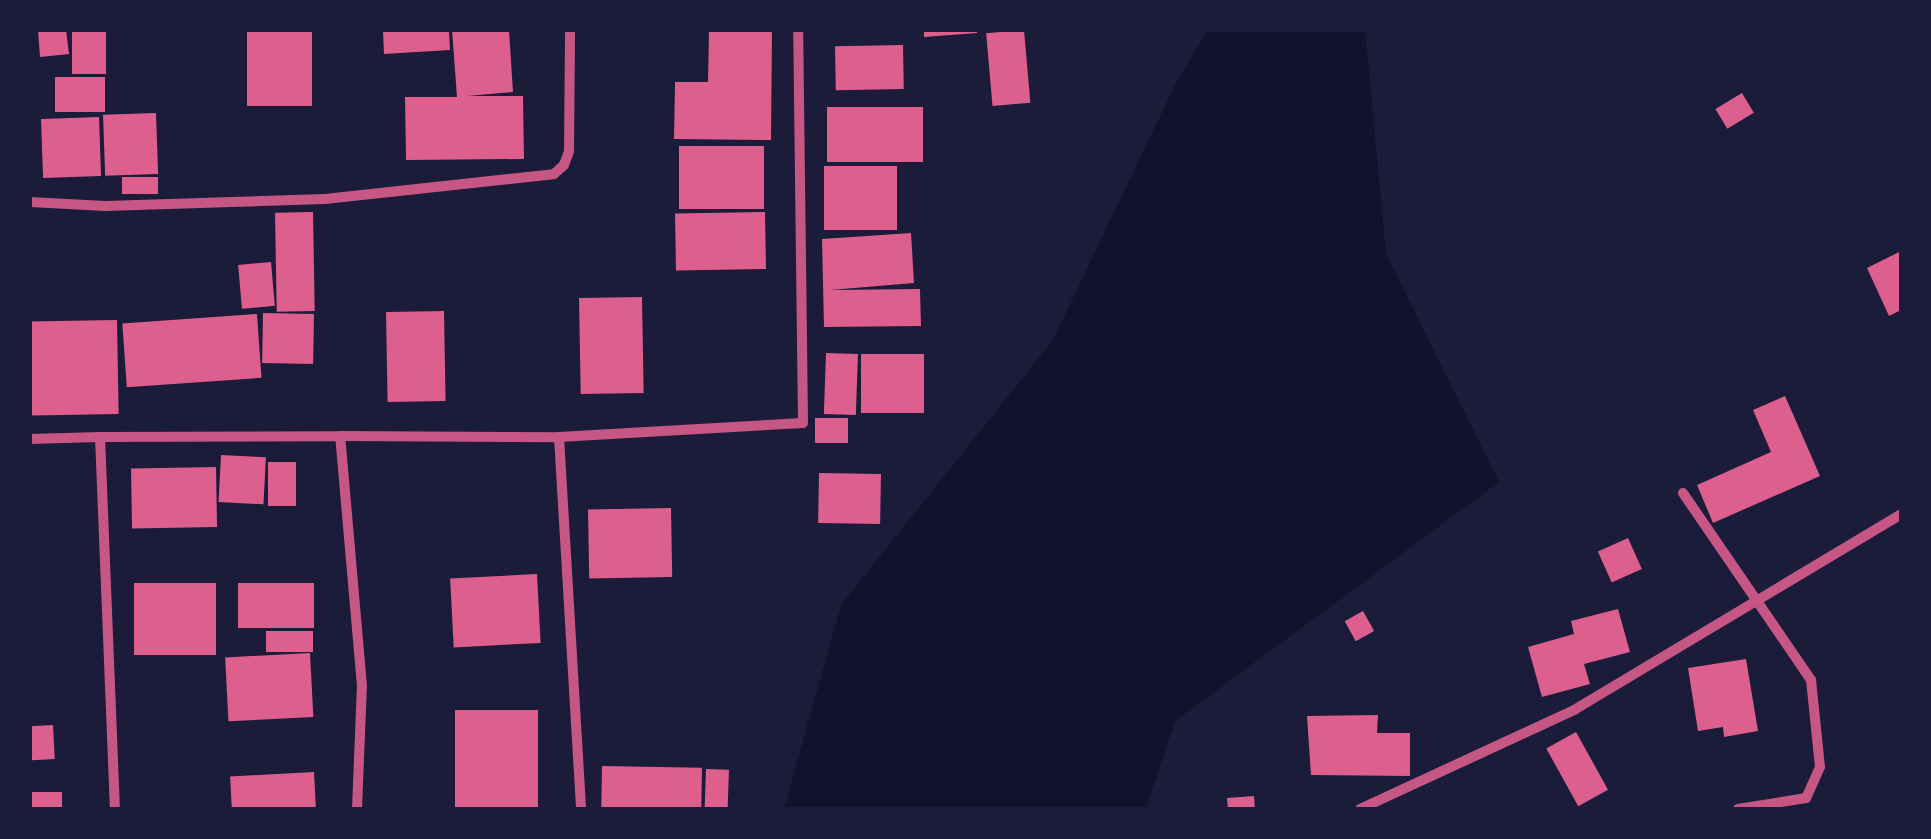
<!DOCTYPE html>
<style>
body{margin:0}
#map{position:relative;width:1931px;height:839px;overflow:hidden;background:#1b1b3a;font-family:"Roboto Condensed",sans-serif}
div>[style]{position:absolute}
.water>*{inset:0;background:#12122b}
.building>*{inset:0;background:#dd5f8e;transform-origin:0 0}
.minor>*{height:10px;margin:-5px;padding:0 5px;transform-origin:5px;border-radius:5px;background:#c65784}
span{translate:-50% -50%;white-space:nowrap;text-align:center;line-height:1.15;-webkit-text-stroke:8px #1b1b3a;paint-order:stroke}
.frame{position:absolute;inset:0;border:32px solid #1b1b3a;pointer-events:none}
</style>
<div id="map">
<div class="water">
<div style="clip-path:polygon(1208px 30px,1365px 30px,1386px 254px,1499px 482px,1175px 721px,1146px 809px,784px 809px,841px 605px,1053px 340px,1175px 85px)"></div>
</div>
<div class="building">
<div style="clip-path:polygon(38px 30px,66px 30px,69px 54px,40px 57px)"></div>
<div style="left:72px;top:30px;width:34px;height:44px"></div>
<div style="left:247px;top:30px;width:65px;height:76px"></div>
<div style="clip-path:polygon(383px 30px,449px 30px,450px 50px,384px 54px)"></div>
<div style="clip-path:polygon(452px 30px,509px 30px,513px 92px,467px 96px,523px 96px,524px 159px,406px 160px,405px 97px,457px 97px)"></div>
<div style="clip-path:polygon(709px 30px,772px 30px,771px 140px,674px 139px,675px 82px,708px 82px)"></div>
<div style="clip-path:polygon(924px 30px,977px 30px,977px 33px,924px 37px)"></div>
<div style="left:1024px;top:30px;width:73px;height:38px;rotate:85deg"></div>
<div style="left:903px;top:45px;width:44px;height:68px;rotate:89deg"></div>
<div style="left:55px;top:77px;width:50px;height:35px"></div>
<div style="left:1742px;top:93px;width:23px;height:31px;rotate:59deg"></div>
<div style="left:923px;top:107px;width:55px;height:96px;rotate:90deg"></div>
<div style="left:156px;top:113px;width:61px;height:53px;rotate:88deg"></div>
<div style="left:99px;top:117px;width:59px;height:58px;rotate:88deg"></div>
<div style="left:764px;top:146px;width:63px;height:85px;rotate:90deg"></div>
<div style="left:824px;top:166px;width:73px;height:64px"></div>
<div style="left:158px;top:177px;width:17px;height:36px;rotate:90deg"></div>
<div style="left:313px;top:212px;width:99px;height:38px;rotate:89deg"></div>
<div style="left:765px;top:212px;width:57px;height:90px;rotate:89deg"></div>
<div style="clip-path:polygon(911px 233px,914px 283px,830px 290px,920px 289px,921px 326px,824px 327px,822px 239px)"></div>
<div style="clip-path:polygon(1901px 251px,1901px 310px,1889px 316px,1867px 268px)"></div>
<div style="left:271px;top:262px;width:44px;height:33px;rotate:85deg"></div>
<div style="left:642px;top:297px;width:96px;height:63px;rotate:89deg"></div>
<div style="left:444px;top:311px;width:90px;height:58px;rotate:89deg"></div>
<div style="left:263px;top:313px;width:51px;height:50px;rotate:1deg"></div>
<div style="left:257px;top:314px;width:64px;height:135px;rotate:86deg"></div>
<div style="left:117px;top:320px;width:94px;height:87px;rotate:89deg"></div>
<div style="left:826px;top:353px;width:32px;height:61px;rotate:2deg"></div>
<div style="left:861px;top:354px;width:63px;height:59px"></div>
<div style="clip-path:polygon(1785px 396px,1820px 476px,1713px 523px,1697px 485px,1771px 452px,1753px 410px)"></div>
<div style="left:815px;top:418px;width:33px;height:25px"></div>
<div style="left:221px;top:455px;width:45px;height:47px;rotate:3deg"></div>
<div style="left:268px;top:462px;width:28px;height:44px"></div>
<div style="left:216px;top:467px;width:60px;height:85px;rotate:89deg"></div>
<div style="left:819px;top:473px;width:62px;height:50px;rotate:1deg"></div>
<div style="left:671px;top:508px;width:69px;height:83px;rotate:89deg"></div>
<div style="left:1628px;top:538px;width:34px;height:33px;rotate:66deg"></div>
<div style="left:537px;top:574px;width:69px;height:87px;rotate:87deg"></div>
<div style="left:134px;top:583px;width:82px;height:72px"></div>
<div style="left:238px;top:583px;width:76px;height:45px"></div>
<div style="clip-path:polygon(1618px 609px,1630px 652px,1584px 664px,1590px 684px,1542px 697px,1528px 647px,1574px 634px,1571px 621px)"></div>
<div style="left:1363px;top:611px;width:23px;height:21px;rotate:61deg"></div>
<div style="left:266px;top:631px;width:47px;height:21px"></div>
<div style="left:310px;top:653px;width:64px;height:85px;rotate:87deg"></div>
<div style="clip-path:polygon(1746px 659px,1758px 731px,1724px 737px,1723px 727px,1698px 731px,1688px 668px)"></div>
<div style="left:455px;top:710px;width:83px;height:99px"></div>
<div style="clip-path:polygon(1378px 715px,1377px 733px,1410px 733px,1410px 776px,1311px 775px,1307px 716px)"></div>
<div style="left:53px;top:725px;width:34px;height:23px;rotate:87deg"></div>
<div style="left:1576px;top:732px;width:66px;height:34px;rotate:61deg"></div>
<div style="left:602px;top:766px;width:100px;height:43px;rotate:1deg"></div>
<div style="left:706px;top:769px;width:23px;height:40px;rotate:2deg"></div>
<div style="left:314px;top:772px;width:37px;height:84px;rotate:87deg"></div>
<div style="left:30px;top:792px;width:32px;height:17px"></div>
<div style="left:1254px;top:796px;width:13px;height:27px;rotate:86deg"></div>
</div>
<div class="minor">
<div style="left:30px;top:202px;width:75px;rotate:3.1deg"></div>
<div style="left:105px;top:206px;width:220px;rotate:-1.8deg"></div>
<div style="left:325px;top:199px;width:230px;rotate:-6.2deg"></div>
<div style="left:554px;top:174px;width:13px;rotate:-42deg"></div>
<div style="left:564px;top:165px;width:15px;rotate:-70deg"></div>
<div style="left:569px;top:151px;width:121px;rotate:-89.5deg"></div>
<div style="left:100px;top:437px;width:240px;rotate:-0.2deg"></div>
<div style="left:559px;top:437px;width:373px;rotate:86.6deg"></div>
<div style="left:30px;top:439px;width:70px;rotate:-1.6deg"></div>
<div style="left:100px;top:437px;width:372px;rotate:87.7deg"></div>
<div style="left:1683px;top:493px;width:227px;rotate:55.6deg"></div>
<div style="left:1811px;top:680px;width:87px;rotate:84.1deg"></div>
<div style="left:1820px;top:767px;width:34px;rotate:114deg"></div>
<div style="left:1806px;top:798px;width:69px;rotate:170.8deg"></div>
<div style="left:357px;top:809px;width:123px;rotate:-87.7deg"></div>
<div style="left:362px;top:686px;width:251px;rotate:-95deg"></div>
<div style="left:340px;top:436px;width:219px;rotate:0.3deg"></div>
<div style="left:559px;top:437px;width:244px;rotate:-3.3deg"></div>
<div style="left:803px;top:423px;width:393px;rotate:-90.7deg"></div>
<div style="left:1360px;top:809px;width:236px;rotate:-24.8deg"></div>
<div style="left:1574px;top:710px;width:381px;rotate:-30.9deg"></div>
</div>
<div class="frame"></div>
</div>
